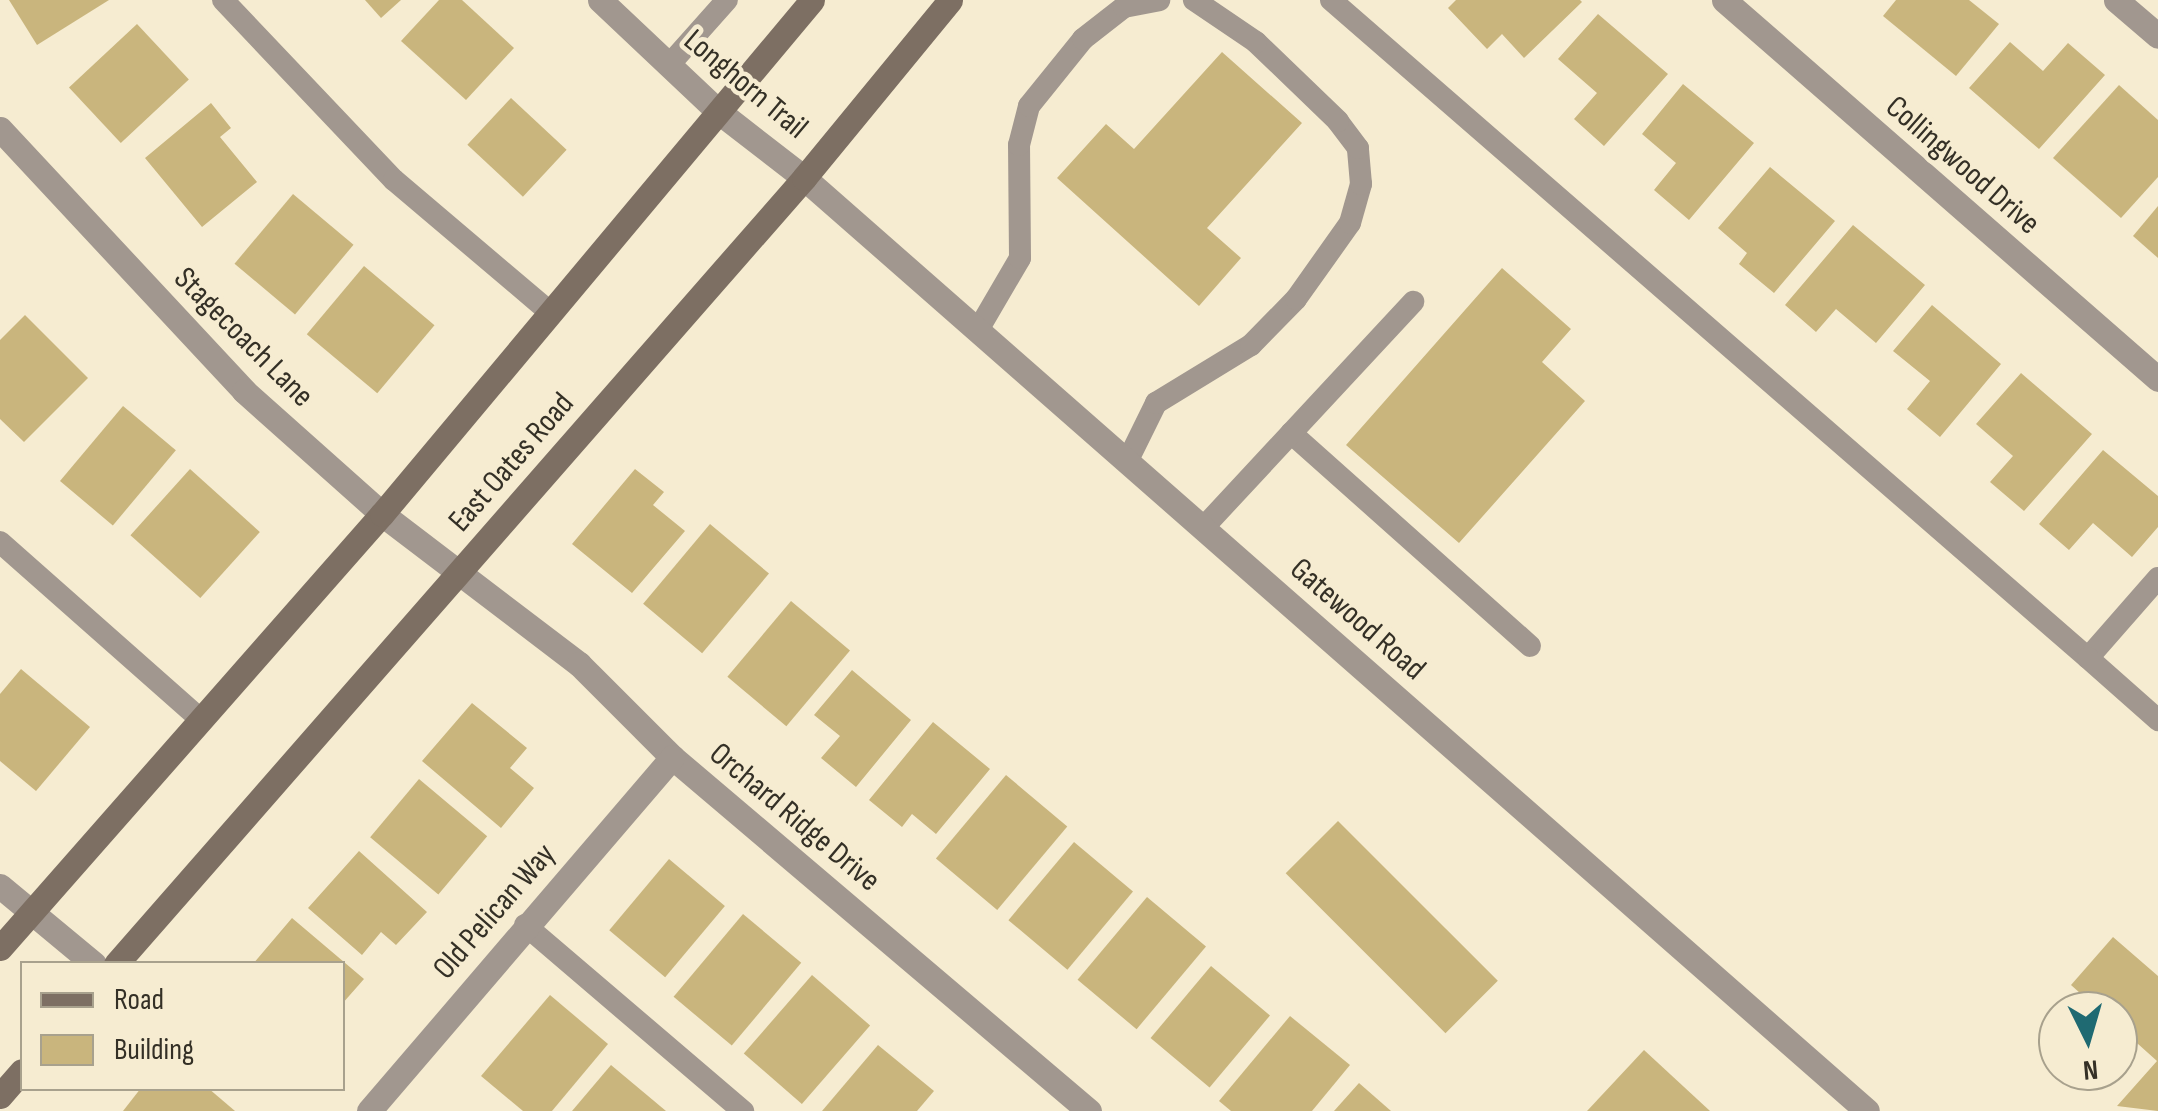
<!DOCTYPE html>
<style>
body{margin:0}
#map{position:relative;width:2158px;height:1111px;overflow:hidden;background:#f6ecd1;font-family:"Sofia Sans Condensed",sans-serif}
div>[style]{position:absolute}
.building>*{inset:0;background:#c9b57d;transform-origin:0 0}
.lane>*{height:22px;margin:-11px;padding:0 11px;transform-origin:11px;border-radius:11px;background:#a1978f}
.street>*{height:25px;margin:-12.5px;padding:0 12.5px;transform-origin:12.5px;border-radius:12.5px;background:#a1978f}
.secondary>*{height:25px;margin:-12.5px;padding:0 12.5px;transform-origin:12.5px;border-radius:12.5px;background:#7d6f63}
span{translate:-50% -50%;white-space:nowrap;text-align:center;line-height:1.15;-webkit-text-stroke:9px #f6ecd1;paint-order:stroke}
.street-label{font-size:32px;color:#343026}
.legend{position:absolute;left:20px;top:961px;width:325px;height:130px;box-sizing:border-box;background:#f6ecd1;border:2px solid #a8a18d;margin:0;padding:12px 18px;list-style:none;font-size:30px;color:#343026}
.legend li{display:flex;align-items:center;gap:20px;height:50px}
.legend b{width:50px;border:2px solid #a8a18d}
.north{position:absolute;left:2038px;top:991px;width:100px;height:100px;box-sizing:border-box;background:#f6ecd1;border:2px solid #a8a18d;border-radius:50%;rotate:175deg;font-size:28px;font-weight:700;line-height:40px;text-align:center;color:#343026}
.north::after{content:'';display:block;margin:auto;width:35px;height:45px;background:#1f6a72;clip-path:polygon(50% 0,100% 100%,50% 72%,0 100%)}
</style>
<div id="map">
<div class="building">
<div style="clip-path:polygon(9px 0,109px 0,37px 45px)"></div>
<div style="clip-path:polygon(365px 0,401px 0,381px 18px)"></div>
<div style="clip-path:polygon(439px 0,462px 0,514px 48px,466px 100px,401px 41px)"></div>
<div style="clip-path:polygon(1456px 0,1580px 0,1582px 2px,1524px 58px,1502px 34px,1487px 49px,1448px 8px)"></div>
<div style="clip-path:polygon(1896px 0,1969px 0,1999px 24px,1956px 76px,1883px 16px)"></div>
<div style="clip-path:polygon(1598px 14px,1668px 74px,1604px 146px,1574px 119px,1597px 93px,1558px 59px)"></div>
<div style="left:137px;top:24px;width:76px;height:93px;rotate:47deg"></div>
<div style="clip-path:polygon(2010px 42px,2043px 71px,2068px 43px,2105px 75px,2039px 149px,1969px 88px)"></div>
<div style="clip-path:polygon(1222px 52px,1302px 123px,1207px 228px,1241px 258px,1199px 306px,1057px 178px,1106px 124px,1134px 149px)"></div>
<div style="clip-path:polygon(1683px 84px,1754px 143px,1689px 220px,1654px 190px,1676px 163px,1642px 134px)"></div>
<div style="clip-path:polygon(2119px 85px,2158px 120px,2158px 177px,2121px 218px,2053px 158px)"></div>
<div style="left:511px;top:98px;width:76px;height:64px;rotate:43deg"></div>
<div style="clip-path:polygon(211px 103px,231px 128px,220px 137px,257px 182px,202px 227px,145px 158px)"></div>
<div style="clip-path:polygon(1770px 167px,1835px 221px,1774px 293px,1739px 264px,1747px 253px,1718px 228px)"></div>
<div style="left:293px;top:194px;width:79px;height:91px;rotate:40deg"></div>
<div style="clip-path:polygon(2158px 206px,2158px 258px,2133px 236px)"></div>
<div style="clip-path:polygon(1853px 225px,1925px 285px,1876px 343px,1836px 309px,1816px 332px,1785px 305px)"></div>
<div style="left:364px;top:266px;width:92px;height:89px;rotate:40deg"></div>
<div style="clip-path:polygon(1502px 268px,1571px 329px,1542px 362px,1585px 401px,1459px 543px,1346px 445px)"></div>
<div style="clip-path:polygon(1932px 305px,2001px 364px,1940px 437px,1907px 409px,1930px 381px,1893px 351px)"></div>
<div style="clip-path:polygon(25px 315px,88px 378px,24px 442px,0 419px,0 340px)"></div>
<div style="clip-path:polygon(2021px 373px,2092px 434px,2024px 511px,1990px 482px,2013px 456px,1976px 424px)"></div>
<div style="left:123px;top:406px;width:69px;height:98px;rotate:40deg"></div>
<div style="clip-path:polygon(2103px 450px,2158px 496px,2158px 527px,2132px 557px,2093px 523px,2069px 550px,2039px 524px)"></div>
<div style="left:190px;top:469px;width:94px;height:89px;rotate:42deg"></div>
<div style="clip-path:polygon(635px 469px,664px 492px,653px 505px,685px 531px,632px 593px,572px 544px)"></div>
<div style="left:710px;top:524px;width:77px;height:104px;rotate:40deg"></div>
<div style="left:791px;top:601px;width:77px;height:99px;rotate:40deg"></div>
<div style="clip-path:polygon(21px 669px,90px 727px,36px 791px,0 761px,0 694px)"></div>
<div style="clip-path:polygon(852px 670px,911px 720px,856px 787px,821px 758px,840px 736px,814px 715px)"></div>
<div style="clip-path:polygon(472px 703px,527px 748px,510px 768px,534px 788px,501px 828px,422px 761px)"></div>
<div style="clip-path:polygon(933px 722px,990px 769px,936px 834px,912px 814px,902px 827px,869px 800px)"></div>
<div style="left:1006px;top:775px;width:80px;height:109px;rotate:40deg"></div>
<div style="left:419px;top:779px;width:89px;height:76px;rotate:40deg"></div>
<div style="left:1338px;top:821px;width:226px;height:74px;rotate:45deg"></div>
<div style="left:1074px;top:842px;width:77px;height:102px;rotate:40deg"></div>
<div style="clip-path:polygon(359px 851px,427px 912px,396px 945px,381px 932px,362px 955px,308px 908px)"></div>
<div style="left:669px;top:859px;width:73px;height:93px;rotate:40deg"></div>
<div style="left:1147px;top:897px;width:77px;height:108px;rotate:40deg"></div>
<div style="left:743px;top:914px;width:76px;height:108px;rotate:40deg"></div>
<div style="clip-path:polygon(292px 918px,364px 979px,342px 1004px,342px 964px,253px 964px)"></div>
<div style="clip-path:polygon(2113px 937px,2158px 976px,2158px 1111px,2117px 1106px,2157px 1061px,2118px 1026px,2118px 1011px,2100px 1011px,2071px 985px)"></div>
<div style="left:1211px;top:966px;width:77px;height:94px;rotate:40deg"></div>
<div style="left:812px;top:975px;width:77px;height:104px;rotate:41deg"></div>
<div style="clip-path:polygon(550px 995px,608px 1044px,552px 1111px,523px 1111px,481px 1076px)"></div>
<div style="clip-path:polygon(1290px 1016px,1350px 1065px,1312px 1111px,1231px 1111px,1219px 1101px)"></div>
<div style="clip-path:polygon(878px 1045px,934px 1091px,917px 1111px,822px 1111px)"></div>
<div style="clip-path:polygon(1644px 1050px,1710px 1111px,1587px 1111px)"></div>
<div style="clip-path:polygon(611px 1065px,666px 1111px,572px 1111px)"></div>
<div style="clip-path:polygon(1359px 1083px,1391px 1111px,1334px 1111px)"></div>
<div style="clip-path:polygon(141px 1088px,208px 1088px,235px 1111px,123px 1111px)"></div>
</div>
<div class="lane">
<div style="left:223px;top:0;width:248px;rotate:46.5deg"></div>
<div style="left:394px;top:180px;width:206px;rotate:40.3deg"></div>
<div style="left:1331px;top:0;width:1003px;rotate:41deg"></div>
<div style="left:669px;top:65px;width:87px;rotate:-48.3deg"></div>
<div style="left:978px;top:330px;width:83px;rotate:-59.7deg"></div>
<div style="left:1020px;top:258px;width:113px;rotate:-90.5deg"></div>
<div style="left:1019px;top:145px;width:40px;rotate:-75.6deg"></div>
<div style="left:1029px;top:106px;width:86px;rotate:-51.1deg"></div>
<div style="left:1083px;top:39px;width:52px;rotate:-38deg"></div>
<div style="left:1124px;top:7px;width:36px;rotate:-11deg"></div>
<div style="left:1291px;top:433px;width:320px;rotate:41.7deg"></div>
<div style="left:1127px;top:462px;width:66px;rotate:-63.8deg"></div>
<div style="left:1156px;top:403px;width:111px;rotate:-31.4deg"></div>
<div style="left:1251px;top:345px;width:64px;rotate:-45.6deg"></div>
<div style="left:1296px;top:299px;width:93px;rotate:-54.6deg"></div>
<div style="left:1350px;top:223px;width:41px;rotate:-74.2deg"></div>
<div style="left:1361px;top:184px;width:36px;rotate:-95deg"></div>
<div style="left:1358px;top:148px;width:34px;rotate:-127deg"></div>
<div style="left:1338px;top:121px;width:114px;rotate:-136.1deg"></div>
<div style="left:1256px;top:42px;width:75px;rotate:-145.9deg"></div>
<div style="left:1203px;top:528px;width:309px;rotate:-47.1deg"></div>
<div style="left:0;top:542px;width:268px;rotate:41.5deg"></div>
<div style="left:2158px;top:578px;width:106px;rotate:131.2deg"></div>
<div style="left:2088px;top:658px;width:94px;rotate:41.5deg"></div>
<div style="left:525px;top:925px;width:287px;rotate:40.5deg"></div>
</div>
<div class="street">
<div style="left:600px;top:0;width:163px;rotate:43.3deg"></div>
<div style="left:719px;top:112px;width:108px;rotate:37.8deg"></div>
<div style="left:804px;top:178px;width:1414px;rotate:41.27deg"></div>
<div style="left:1724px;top:0;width:576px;rotate:41.13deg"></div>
<div style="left:2116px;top:0;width:55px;rotate:40.6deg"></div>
<div style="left:0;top:129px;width:358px;rotate:47deg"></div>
<div style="left:244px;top:391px;width:185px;rotate:41.7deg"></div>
<div style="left:382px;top:514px;width:248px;rotate:37.3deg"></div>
<div style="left:579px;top:664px;width:132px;rotate:45deg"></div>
<div style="left:672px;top:757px;width:547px;rotate:40.33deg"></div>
<div style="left:0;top:886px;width:122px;rotate:39.7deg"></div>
<div style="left:369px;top:1111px;width:466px;rotate:-49.4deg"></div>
</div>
<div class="secondary">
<div style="left:0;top:948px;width:578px;rotate:-48.65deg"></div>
<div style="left:382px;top:514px;width:670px;rotate:-50.08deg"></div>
<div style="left:116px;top:964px;width:1045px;rotate:-48.8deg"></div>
<div style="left:804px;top:178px;width:230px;rotate:-50.6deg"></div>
<div style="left:0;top:1096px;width:33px;rotate:-49deg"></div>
</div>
<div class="street-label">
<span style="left:745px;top:85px;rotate:40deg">Longhorn Trail</span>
<span style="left:1962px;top:166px;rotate:41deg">Collingwood Drive</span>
<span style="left:243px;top:338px;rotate:45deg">Stagecoach Lane</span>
<span style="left:512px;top:463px;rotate:-49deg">East Oates Road</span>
<span style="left:1357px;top:620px;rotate:41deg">Gatewood Road</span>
<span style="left:794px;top:818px;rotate:40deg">Orchard Ridge Drive</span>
<span style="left:495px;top:912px;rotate:-49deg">Old Pelican Way</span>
</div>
<ul class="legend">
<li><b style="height:12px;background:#7d6f63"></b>Road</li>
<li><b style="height:28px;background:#c9b57d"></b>Building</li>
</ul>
<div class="north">N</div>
</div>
